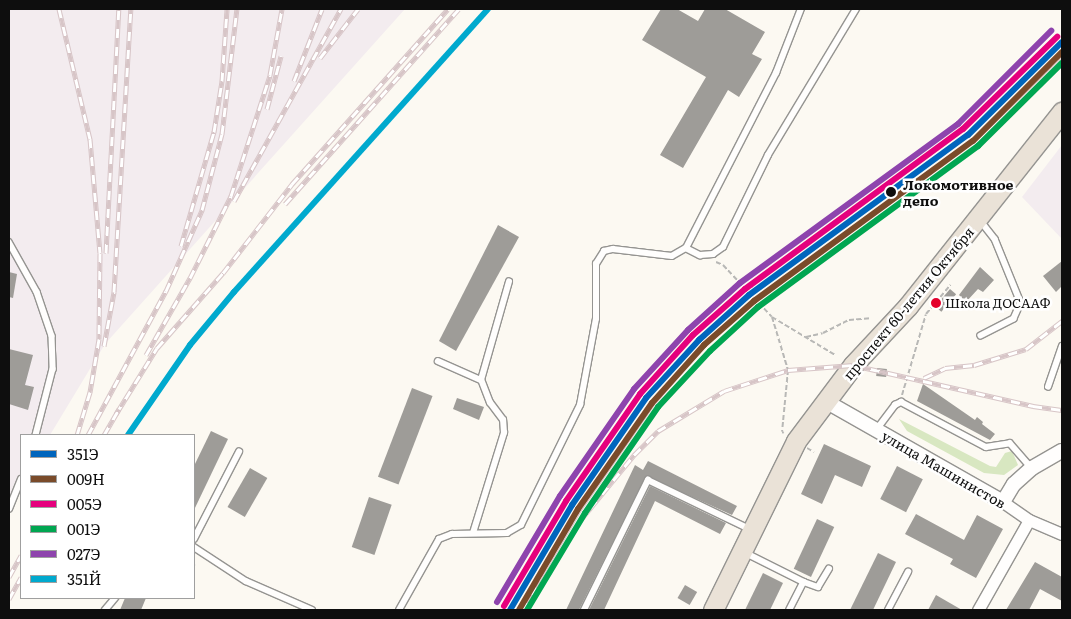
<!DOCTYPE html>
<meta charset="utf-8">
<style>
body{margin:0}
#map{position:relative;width:1071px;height:619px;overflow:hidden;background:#fcf9f2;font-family:Literata,serif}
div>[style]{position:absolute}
.industrial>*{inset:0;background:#f3ecef}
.forest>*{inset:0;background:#d8e7c1}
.building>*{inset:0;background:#9e9c98;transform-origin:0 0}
.path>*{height:2px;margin-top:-1px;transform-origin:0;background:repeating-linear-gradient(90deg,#b8b8b6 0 5px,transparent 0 7.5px)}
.roads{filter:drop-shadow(1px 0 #959491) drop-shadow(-1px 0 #959491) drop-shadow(0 1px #959491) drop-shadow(0 -1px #959491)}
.service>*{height:5.5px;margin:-2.75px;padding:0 2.75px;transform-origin:2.75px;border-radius:2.75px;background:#fffefd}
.minor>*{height:11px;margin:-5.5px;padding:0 5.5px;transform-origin:5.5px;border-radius:5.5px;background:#fffefd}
.tertiary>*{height:14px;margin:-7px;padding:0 7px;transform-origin:7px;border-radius:7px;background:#fffefd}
.trunk>*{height:19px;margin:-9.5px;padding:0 9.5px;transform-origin:9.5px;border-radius:9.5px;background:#eae2d7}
.rail>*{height:5px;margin-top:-2.5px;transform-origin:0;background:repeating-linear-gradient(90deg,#fff 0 9px,#d7c5c7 0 18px);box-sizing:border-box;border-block:1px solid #d7c5c7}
.rail-1>*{height:6px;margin:-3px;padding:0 3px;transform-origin:3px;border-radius:3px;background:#0065bd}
.rail-2>*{height:6px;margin:-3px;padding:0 3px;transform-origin:3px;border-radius:3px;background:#7a4b2a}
.rail-3>*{height:6px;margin:-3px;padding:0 3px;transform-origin:3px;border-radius:3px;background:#e5007d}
.rail-4>*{height:6px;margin:-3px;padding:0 3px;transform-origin:3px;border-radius:3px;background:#00a651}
.rail-5>*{height:6px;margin:-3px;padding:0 3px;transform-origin:3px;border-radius:3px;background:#8e44ad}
.rail-6>*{height:6px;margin:-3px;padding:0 3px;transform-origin:3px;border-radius:3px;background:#00a9ce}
.dots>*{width:14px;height:14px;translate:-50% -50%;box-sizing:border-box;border:2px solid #fff;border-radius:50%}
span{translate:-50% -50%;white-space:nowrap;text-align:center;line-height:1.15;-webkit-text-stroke:5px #fff;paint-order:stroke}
.bus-label{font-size:13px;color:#0e0e0e}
.left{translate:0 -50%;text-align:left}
.stop-label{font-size:14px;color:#0e0e0e;font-weight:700}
.street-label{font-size:14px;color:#0e0e0e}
.frame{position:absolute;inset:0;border:10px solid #0e0e0e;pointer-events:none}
.legend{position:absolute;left:20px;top:434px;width:175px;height:165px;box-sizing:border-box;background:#fff;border:1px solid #9f9f9f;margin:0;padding:6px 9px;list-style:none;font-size:15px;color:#0e0e0e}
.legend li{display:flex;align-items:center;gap:10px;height:25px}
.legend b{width:25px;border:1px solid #9f9f9f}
</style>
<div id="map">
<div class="industrial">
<div style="clip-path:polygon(9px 9px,405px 9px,105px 344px,50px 435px,21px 435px,21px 484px,9px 504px)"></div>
<div style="clip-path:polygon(1062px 145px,1062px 239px,1022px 197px)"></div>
</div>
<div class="forest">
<div style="clip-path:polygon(899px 419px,990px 466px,996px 467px,1005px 453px,1012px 451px,1018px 465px,1004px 475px,984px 473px,907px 431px)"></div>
</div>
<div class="building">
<div style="clip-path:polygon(661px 9px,677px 9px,698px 21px,705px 9px,725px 9px,765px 32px,752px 54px,762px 59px,739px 97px,728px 90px,683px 168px,660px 155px,706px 77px,642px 40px)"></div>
<div style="clip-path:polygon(498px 225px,519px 237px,456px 351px,439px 341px)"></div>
<div style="clip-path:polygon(1062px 261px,1062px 286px,1056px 292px,1043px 276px)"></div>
<div style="clip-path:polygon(980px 267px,994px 280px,983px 292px,978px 289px,966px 302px,959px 295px)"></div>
<div style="clip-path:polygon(9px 272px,17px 274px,13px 298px,9px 297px)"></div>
<div style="left:950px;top:289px;width:8px;height:23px;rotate:40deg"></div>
<div style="clip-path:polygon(9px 349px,33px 355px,25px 385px,34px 387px,28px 410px,9px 404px)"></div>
<div style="left:877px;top:368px;width:10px;height:8px;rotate:6deg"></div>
<div style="clip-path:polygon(923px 384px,975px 420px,977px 417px,983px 422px,982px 424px,995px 434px,990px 440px,917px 401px)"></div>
<div style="left:412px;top:388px;width:22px;height:95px;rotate:21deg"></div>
<div style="clip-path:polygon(457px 398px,484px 407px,479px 420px,453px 409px)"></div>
<div style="clip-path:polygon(211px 431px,228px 439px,194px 510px,194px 466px)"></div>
<div style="clip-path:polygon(824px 444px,871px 466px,862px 487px,835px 475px,822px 504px,801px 494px)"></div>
<div style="clip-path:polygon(648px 461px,737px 506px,732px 515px,646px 476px,579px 610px,566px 610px,635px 465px,643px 470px)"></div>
<div style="left:897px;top:466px;width:29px;height:37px;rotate:27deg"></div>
<div style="left:250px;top:468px;width:20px;height:45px;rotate:30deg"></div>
<div style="clip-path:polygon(650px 486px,726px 523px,720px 534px,655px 501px,604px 610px,589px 610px)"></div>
<div style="left:369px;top:497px;width:24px;height:53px;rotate:19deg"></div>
<div style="clip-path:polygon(916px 514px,964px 540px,977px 515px,1003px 529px,976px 578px,950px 564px,953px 559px,905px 534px)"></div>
<div style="left:817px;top:519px;width:19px;height:55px;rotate:25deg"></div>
<div style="clip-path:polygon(878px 553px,896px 562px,873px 610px,850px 610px)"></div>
<div style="clip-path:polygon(1035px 562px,1062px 577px,1062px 601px,1040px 589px,1029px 610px,1006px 610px)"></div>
<div style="clip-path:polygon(763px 573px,783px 583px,770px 610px,745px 610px)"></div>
<div style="left:685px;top:585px;width:14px;height:15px;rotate:30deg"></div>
<div style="clip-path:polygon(936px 595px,962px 610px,928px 610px)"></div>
<div style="clip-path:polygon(125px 598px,146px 598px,141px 610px,120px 610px)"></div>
</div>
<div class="path">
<div style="left:716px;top:262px;width:8px;rotate:23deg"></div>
<div style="left:723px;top:265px;width:71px;rotate:46.7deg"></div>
<div style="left:772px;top:317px;width:55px;rotate:73.2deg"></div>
<div style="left:788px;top:370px;width:62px;rotate:95.5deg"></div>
<div style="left:782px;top:432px;width:2px;rotate:27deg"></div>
<div style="left:745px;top:291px;width:9px;rotate:-32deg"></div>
<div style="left:772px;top:317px;width:74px;rotate:31.1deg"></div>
<div style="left:806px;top:337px;width:17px;rotate:-13deg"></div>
<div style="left:823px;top:333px;width:29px;rotate:-27deg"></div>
<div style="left:849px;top:320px;width:21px;rotate:-5deg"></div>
<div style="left:902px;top:395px;width:84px;rotate:-73.5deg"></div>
<div style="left:926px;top:314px;width:38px;rotate:-50deg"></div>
<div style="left:807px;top:448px;width:8px;rotate:30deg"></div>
<div style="left:194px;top:565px;width:1px;rotate:45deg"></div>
</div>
<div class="roads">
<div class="service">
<div style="left:980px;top:220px;width:24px;rotate:52deg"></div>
<div style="left:995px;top:239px;width:69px;rotate:67.9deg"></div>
<div style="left:1021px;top:303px;width:17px;rotate:114deg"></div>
<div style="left:1014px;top:319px;width:37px;rotate:153deg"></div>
<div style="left:9px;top:242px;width:57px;rotate:60.8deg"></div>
<div style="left:37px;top:292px;width:46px;rotate:71.2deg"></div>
<div style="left:52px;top:336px;width:33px;rotate:88deg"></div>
<div style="left:53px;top:369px;width:68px;rotate:104.4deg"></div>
<div style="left:686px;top:248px;width:16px;rotate:27deg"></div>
<div style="left:700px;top:255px;width:13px;rotate:-4deg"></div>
<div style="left:713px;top:254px;width:12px;rotate:-35deg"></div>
<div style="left:723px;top:247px;width:102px;rotate:-63.9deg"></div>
<div style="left:768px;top:155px;width:170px;rotate:-58.9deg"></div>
<div style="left:438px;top:361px;width:47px;rotate:23.8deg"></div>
<div style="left:1048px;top:387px;width:43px;rotate:-71.1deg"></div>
<div style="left:877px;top:429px;width:30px;rotate:-53deg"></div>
<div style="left:895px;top:405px;width:7px;rotate:-27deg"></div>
<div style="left:901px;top:402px;width:96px;rotate:27.9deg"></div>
<div style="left:986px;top:447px;width:24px;rotate:-9deg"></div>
<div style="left:1010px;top:443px;width:33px;rotate:49deg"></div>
<div style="left:9px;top:509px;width:32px;rotate:-68deg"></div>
<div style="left:473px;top:533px;width:105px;rotate:-72.8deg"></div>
<div style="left:504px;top:433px;width:13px;rotate:-94deg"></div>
<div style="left:503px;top:420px;width:21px;rotate:-127deg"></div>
<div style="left:490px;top:403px;width:25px;rotate:-111deg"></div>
<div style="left:481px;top:380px;width:102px;rotate:-74.1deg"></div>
<div style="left:194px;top:539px;width:98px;rotate:-62.7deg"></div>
<div style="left:194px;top:547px;width:62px;rotate:33.2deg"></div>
<div style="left:246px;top:581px;width:72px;rotate:23.7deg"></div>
<div style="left:744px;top:552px;width:67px;rotate:26.6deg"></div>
<div style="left:804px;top:582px;width:31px;rotate:117deg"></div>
<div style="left:804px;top:582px;width:15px;rotate:20deg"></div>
<div style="left:818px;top:587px;width:21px;rotate:-59deg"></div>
<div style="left:105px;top:610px;width:16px;rotate:-50deg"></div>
<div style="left:399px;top:610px;width:81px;rotate:-60.6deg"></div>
<div style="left:439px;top:539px;width:14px;rotate:-21deg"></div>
<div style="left:452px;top:534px;width:55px;rotate:-1deg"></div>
<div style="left:507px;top:533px;width:16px;rotate:-30deg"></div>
<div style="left:521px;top:525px;width:134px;rotate:-63.8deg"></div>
<div style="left:580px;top:405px;width:87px;rotate:-79.5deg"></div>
<div style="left:596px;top:319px;width:55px;rotate:-90deg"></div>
<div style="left:596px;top:264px;width:15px;rotate:-58deg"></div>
<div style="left:604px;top:251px;width:9px;rotate:-13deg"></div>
<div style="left:613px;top:249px;width:59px;rotate:6.8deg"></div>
<div style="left:672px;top:256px;width:16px;rotate:-30deg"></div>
<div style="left:686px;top:248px;width:197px;rotate:-62.8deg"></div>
<div style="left:776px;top:73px;width:69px;rotate:-68.7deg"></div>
<div style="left:584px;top:610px;width:145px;rotate:-63.8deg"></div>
<div style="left:648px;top:480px;width:113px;rotate:25.7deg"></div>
<div style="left:888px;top:610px;width:43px;rotate:-62.2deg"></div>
</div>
<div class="minor">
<div style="left:1003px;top:502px;width:32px;rotate:35deg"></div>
<div style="left:1029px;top:520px;width:36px;rotate:23deg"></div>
<div style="left:978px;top:610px;width:103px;rotate:-60.5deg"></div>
</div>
<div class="tertiary">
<div style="left:827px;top:402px;width:202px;rotate:29.6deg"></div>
<div style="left:1003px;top:502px;width:21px;rotate:-59deg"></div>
<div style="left:1014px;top:484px;width:24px;rotate:-42deg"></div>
<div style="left:1032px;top:468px;width:34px;rotate:-30deg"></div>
</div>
<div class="trunk">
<div style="left:713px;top:610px;width:188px;rotate:-63.8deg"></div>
<div style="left:796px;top:441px;width:95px;rotate:-53.1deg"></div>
<div style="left:853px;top:365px;width:81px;rotate:-47deg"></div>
<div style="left:908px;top:306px;width:248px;rotate:-51.6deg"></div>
</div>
</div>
<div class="rail">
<div style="left:59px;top:9px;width:134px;rotate:76.6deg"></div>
<div style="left:90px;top:139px;width:114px;rotate:85deg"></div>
<div style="left:100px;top:253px;width:86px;rotate:90.7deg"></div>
<div style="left:99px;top:339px;width:54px;rotate:99.6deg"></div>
<div style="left:90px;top:392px;width:45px;rotate:106.8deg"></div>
<div style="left:320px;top:58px;width:62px;rotate:-52.2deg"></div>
<div style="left:294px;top:81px;width:77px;rotate:-68.7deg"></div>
<div style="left:267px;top:109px;width:55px;rotate:-75.2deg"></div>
<div style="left:234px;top:201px;width:220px;rotate:-60.9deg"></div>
<div style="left:285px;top:204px;width:261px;rotate:-48.3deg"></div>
<div style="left:181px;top:246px;width:119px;rotate:-73.9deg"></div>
<div style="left:214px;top:132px;width:52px;rotate:-81.1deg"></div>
<div style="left:222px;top:81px;width:72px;rotate:-86deg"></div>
<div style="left:106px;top:253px;width:244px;rotate:-87deg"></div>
<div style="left:104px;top:346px;width:55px;rotate:-79.5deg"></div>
<div style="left:114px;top:292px;width:284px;rotate:-86.6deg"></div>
<div style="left:146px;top:355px;width:89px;rotate:-60.3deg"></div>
<div style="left:190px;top:278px;width:92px;rotate:-63.4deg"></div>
<div style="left:231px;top:196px;width:127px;rotate:-72.1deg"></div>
<div style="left:270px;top:75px;width:67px;rotate:-79.7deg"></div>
<div style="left:924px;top:378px;width:23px;rotate:-25deg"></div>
<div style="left:945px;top:368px;width:29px;rotate:-6deg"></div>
<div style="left:974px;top:365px;width:54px;rotate:-17.1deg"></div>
<div style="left:1026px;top:349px;width:46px;rotate:-37.9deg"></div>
<div style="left:116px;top:414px;width:78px;rotate:-58.2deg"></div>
<div style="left:157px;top:348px;width:100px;rotate:-48.7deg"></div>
<div style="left:223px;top:273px;width:113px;rotate:-52.2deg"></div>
<div style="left:292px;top:184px;width:234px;rotate:-48.3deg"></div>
<div style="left:88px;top:435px;width:164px;rotate:-61.6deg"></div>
<div style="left:166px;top:291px;width:89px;rotate:-66deg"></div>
<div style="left:202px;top:210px;width:79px;rotate:-75.3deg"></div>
<div style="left:222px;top:134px;width:126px;rotate:-83.2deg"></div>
<div style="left:104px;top:435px;width:30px;rotate:-60deg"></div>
<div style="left:579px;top:522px;width:87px;rotate:-50.6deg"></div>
<div style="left:634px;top:455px;width:34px;rotate:-45deg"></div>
<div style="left:658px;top:431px;width:77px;rotate:-31.2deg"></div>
<div style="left:724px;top:391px;width:67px;rotate:-18.2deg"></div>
<div style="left:788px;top:370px;width:65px;rotate:-4.4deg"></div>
<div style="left:853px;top:365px;width:185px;rotate:12.8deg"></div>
<div style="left:1033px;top:406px;width:29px;rotate:8deg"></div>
<div style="left:9px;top:577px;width:25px;rotate:-61deg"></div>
<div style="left:536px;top:584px;width:86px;rotate:-59.8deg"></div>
<div style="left:579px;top:510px;width:130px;rotate:-55.3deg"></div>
<div style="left:653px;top:403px;width:78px;rotate:-49.2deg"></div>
<div style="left:704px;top:344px;width:67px;rotate:-40.8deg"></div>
<div style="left:755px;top:300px;width:271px;rotate:-36.2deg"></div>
<div style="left:974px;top:140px;width:123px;rotate:-44.3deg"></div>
<div style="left:9px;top:599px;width:25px;rotate:-61deg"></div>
<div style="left:522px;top:610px;width:34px;rotate:-60deg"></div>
</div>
<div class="rail-1">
<div style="left:510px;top:610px;width:122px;rotate:-59.4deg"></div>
<div style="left:572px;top:505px;width:130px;rotate:-55.3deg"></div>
<div style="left:646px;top:398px;width:79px;rotate:-47.6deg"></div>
<div style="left:699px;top:340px;width:67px;rotate:-42deg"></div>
<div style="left:749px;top:295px;width:271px;rotate:-36.2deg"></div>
<div style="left:968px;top:135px;width:132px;rotate:-44.7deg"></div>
</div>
<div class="rail-2">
<div style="left:519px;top:610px;width:117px;rotate:-59.7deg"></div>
<div style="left:578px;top:509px;width:129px;rotate:-55.1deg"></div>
<div style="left:652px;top:403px;width:78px;rotate:-48.1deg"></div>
<div style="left:704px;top:345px;width:67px;rotate:-41.3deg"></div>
<div style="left:754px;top:301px;width:271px;rotate:-36.2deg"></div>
<div style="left:973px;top:141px;width:126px;rotate:-45deg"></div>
</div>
<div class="rail-3">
<div style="left:504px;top:606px;width:122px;rotate:-59.4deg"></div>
<div style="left:566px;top:501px;width:130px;rotate:-55.3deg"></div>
<div style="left:640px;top:394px;width:79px;rotate:-48.1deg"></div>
<div style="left:693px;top:335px;width:69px;rotate:-41.5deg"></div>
<div style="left:745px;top:289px;width:270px;rotate:-36.3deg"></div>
<div style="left:963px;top:129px;width:132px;rotate:-44.4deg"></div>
</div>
<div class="rail-4">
<div style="left:527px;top:610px;width:113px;rotate:-59.1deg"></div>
<div style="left:585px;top:513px;width:129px;rotate:-55.4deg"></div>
<div style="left:658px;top:407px;width:76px;rotate:-47.1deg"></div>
<div style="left:710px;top:351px;width:65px;rotate:-42.5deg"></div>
<div style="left:758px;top:307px;width:273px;rotate:-36.2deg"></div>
<div style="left:978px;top:146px;width:118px;rotate:-44.7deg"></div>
</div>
<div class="rail-5">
<div style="left:497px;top:602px;width:123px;rotate:-59.3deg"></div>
<div style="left:560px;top:496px;width:130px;rotate:-55.3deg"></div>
<div style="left:634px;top:389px;width:80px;rotate:-47.5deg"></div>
<div style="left:688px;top:330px;width:70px;rotate:-42.1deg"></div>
<div style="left:740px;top:283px;width:270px;rotate:-36.1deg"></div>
<div style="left:958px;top:124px;width:132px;rotate:-45deg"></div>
</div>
<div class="rail-6">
<div style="left:128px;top:435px;width:109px;rotate:-55.4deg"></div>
<div style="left:190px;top:345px;width:69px;rotate:-50.3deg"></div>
<div style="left:234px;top:292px;width:380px;rotate:-48.1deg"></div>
</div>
<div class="dots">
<div style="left:891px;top:192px;background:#0e0e0e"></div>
<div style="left:936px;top:303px;background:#e4002b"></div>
</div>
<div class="bus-label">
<span class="left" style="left:945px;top:303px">Школа ДОСААФ</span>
</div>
<div class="stop-label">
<span class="left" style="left:903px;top:192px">Локомотивное<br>депо</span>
</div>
<div class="street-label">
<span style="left:908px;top:303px;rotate:-50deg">проспект 60-летия Октября</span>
<span style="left:944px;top:469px;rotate:30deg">улица Машинистов</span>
</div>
<div class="frame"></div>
<ul class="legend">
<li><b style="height:6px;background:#0065bd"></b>351Э</li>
<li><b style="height:6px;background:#7a4b2a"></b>009Н</li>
<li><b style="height:6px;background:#e5007d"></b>005Э</li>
<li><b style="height:6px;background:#00a651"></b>001Э</li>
<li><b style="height:6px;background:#8e44ad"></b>027Э</li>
<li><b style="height:6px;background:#00a9ce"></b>351Й</li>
</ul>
</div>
